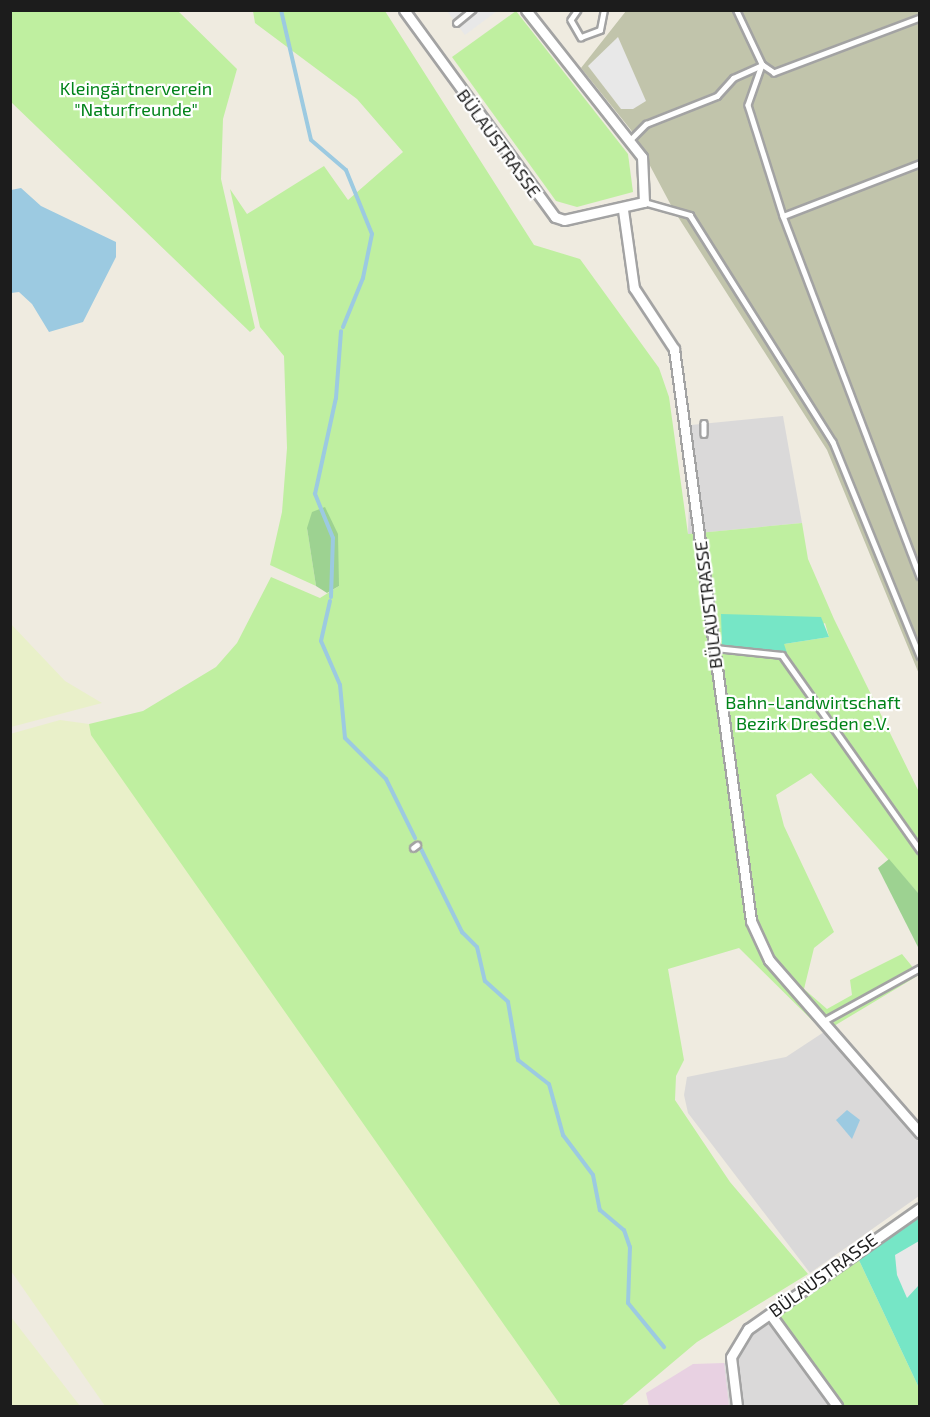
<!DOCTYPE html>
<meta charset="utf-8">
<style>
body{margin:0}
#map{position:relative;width:930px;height:1417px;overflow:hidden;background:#efebe0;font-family:"Exo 2",sans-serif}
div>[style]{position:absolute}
.residential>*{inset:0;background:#dad9d9}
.industrial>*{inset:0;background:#e8d1e2}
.construction>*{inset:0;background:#c1c4ab}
.farmland>*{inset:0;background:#e9f0c9}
.grass>*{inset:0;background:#bfefa0}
.forest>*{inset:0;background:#9dd291}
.pitch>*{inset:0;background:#76e6c6}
.parking>*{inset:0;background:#e8e8e8}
.water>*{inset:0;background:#9ccae1}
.stream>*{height:4px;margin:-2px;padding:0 2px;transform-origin:2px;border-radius:2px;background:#9ccae1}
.roads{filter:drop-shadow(2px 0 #a3a3a3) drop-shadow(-2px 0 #a3a3a3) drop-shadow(0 2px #a3a3a3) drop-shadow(0 -2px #a3a3a3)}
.lane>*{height:4.5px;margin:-2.25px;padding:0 2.25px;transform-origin:2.25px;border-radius:2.25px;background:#fff}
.street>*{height:9px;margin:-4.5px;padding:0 4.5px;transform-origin:4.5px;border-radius:4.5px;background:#fff}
span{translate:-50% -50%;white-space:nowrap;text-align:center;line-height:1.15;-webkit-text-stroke:4.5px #fff;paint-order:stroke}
.park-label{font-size:18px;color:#018319}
.street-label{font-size:18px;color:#1c1c1c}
.frame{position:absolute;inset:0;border:12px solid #1c1c1c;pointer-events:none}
</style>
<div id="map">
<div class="residential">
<div style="clip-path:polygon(783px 416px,802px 523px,688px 534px,691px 425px)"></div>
<div style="clip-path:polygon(824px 1032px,919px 1142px,919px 1196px,810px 1273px,688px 1113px,684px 1095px,687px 1077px,786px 1057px)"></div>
<div style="clip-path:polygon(779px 1315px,836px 1396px,840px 1406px,729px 1406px,724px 1364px,748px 1335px)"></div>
</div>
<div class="industrial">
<div style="clip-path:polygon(724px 1363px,729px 1406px,649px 1406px,646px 1393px,693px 1364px)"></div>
</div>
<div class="construction">
<div style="clip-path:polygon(626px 11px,919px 11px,919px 674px,827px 450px,673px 209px,631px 130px,581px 68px)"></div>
</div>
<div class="farmland">
<div style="clip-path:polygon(11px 624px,65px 681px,102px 703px,11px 727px)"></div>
<div style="clip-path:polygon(60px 720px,89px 724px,561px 1406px,105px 1406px,11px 1271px,10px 734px)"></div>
<div style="clip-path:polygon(10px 1317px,11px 1317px,80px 1406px,11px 1406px)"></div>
</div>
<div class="grass">
<div style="clip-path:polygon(10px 11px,178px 11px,237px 69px,223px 119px,221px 179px,255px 328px,250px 332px,11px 102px)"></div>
<div style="clip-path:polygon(evenodd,253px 11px,385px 11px,534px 245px,580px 259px,659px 368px,669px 397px,688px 534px,802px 523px,808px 559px,834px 619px,919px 792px,919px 894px,811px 773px,776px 795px,784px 826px,834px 932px,814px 948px,804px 989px,827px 1009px,852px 995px,850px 980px,902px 954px,919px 975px,824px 1032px,739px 948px,668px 969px,684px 1060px,676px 1076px,675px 1100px,730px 1182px,808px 1274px,697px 1342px,621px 1406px,561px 1406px,91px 735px,89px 724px,143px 711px,216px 667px,237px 643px,271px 577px,320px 598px,339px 586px,307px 528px,316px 586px,270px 565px,282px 512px,287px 448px,284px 356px,260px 327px,230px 189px,247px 214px,324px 166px,348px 200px,403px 152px,357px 99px,255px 23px,253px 11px,825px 623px,829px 637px,784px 644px,825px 623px)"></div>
<div style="clip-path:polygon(516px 11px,628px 154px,633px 192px,577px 207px,556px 201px,452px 57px)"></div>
<div style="clip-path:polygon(857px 1256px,919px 1388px,919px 1406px,840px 1406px,779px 1315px)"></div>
</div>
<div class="forest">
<div style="clip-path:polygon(325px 507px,338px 534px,339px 586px,327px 593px,316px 586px,307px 528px,312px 512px)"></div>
<div style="clip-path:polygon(889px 859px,919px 894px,919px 949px,878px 868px)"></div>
</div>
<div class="pitch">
<div style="clip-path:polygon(721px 614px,821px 617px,829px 637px,784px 644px,787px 653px,722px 645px)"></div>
<div style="clip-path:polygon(919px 1214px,919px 1388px,857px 1256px)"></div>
</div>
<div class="parking">
<div style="clip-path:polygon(447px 11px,497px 11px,465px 35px)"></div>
<div style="clip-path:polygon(618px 37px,646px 101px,633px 109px,621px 109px,588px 66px)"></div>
<div style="clip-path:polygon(919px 1241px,919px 1285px,907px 1298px,897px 1275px,895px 1255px)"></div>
</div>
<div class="water">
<div style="clip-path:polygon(21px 188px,41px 206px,116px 242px,116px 257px,83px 322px,49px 332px,32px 304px,19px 292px,11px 293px,11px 190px)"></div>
<div style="clip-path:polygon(847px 1110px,860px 1120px,852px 1139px,836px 1120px)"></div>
</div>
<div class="stream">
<div style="left:281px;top:10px;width:133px;rotate:77deg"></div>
<div style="left:311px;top:140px;width:46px;rotate:40.6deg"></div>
<div style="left:346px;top:170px;width:69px;rotate:67.9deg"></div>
<div style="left:372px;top:234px;width:45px;rotate:101.6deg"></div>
<div style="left:363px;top:278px;width:53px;rotate:112.2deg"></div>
<div style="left:331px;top:597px;width:59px;rotate:-88.1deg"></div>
<div style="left:333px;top:538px;width:48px;rotate:-112.2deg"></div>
<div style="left:315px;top:494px;width:98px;rotate:-77.7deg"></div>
<div style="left:336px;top:398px;width:67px;rotate:-85.7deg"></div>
<div style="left:330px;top:601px;width:41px;rotate:102.7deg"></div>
<div style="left:321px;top:641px;width:48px;rotate:66.6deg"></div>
<div style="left:340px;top:685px;width:53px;rotate:84.6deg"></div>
<div style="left:345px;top:738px;width:58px;rotate:45deg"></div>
<div style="left:386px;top:779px;width:66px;rotate:63.8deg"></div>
<div style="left:421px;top:849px;width:93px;rotate:63.7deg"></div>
<div style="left:462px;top:932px;width:21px;rotate:45deg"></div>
<div style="left:477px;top:947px;width:35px;rotate:77deg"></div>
<div style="left:485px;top:981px;width:31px;rotate:42deg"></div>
<div style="left:508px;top:1002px;width:59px;rotate:80.2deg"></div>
<div style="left:518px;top:1060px;width:39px;rotate:38deg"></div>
<div style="left:549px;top:1084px;width:53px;rotate:74.6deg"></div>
<div style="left:563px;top:1135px;width:50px;rotate:53.1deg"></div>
<div style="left:593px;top:1175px;width:36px;rotate:79deg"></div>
<div style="left:600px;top:1210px;width:31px;rotate:40deg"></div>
<div style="left:624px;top:1230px;width:18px;rotate:71deg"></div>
<div style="left:630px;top:1247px;width:56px;rotate:92deg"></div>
<div style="left:628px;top:1303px;width:57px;rotate:50.7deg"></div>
</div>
<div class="roads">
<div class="lane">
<div style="left:578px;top:10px;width:12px;rotate:125deg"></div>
<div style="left:571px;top:20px;width:20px;rotate:60deg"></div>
<div style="left:581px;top:37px;width:20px;rotate:-20deg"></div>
<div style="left:600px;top:30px;width:20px;rotate:-79deg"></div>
<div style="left:920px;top:18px;width:156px;rotate:159.4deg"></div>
<div style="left:774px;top:73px;width:14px;rotate:-146deg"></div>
<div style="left:762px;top:65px;width:42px;rotate:109.3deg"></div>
<div style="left:748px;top:105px;width:116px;rotate:72.5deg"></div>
<div style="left:783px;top:216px;width:385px;rotate:69.2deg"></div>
<div style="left:456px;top:23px;width:21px;rotate:-39deg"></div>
<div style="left:629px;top:141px;width:24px;rotate:-45deg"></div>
<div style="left:646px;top:124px;width:76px;rotate:-21.5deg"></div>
<div style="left:717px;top:96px;width:24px;rotate:-48deg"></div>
<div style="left:733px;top:78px;width:32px;rotate:-24deg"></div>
<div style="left:762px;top:65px;width:61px;rotate:-115.3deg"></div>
<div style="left:644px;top:202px;width:48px;rotate:15.8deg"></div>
<div style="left:690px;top:215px;width:268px;rotate:57.8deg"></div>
<div style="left:833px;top:442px;width:231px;rotate:67.9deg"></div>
<div style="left:783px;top:216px;width:147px;rotate:-21.1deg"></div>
<div style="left:704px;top:423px;width:11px;rotate:90deg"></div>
<div style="left:715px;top:648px;width:67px;rotate:6deg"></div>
<div style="left:782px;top:655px;width:239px;rotate:54.7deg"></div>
<div style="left:413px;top:848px;width:5px;rotate:-37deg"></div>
<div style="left:822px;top:1022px;width:112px;rotate:-28.9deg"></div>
</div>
<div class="street">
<div style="left:404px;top:10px;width:256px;rotate:53.9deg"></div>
<div style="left:555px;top:217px;width:9px;rotate:18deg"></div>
<div style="left:564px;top:220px;width:82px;rotate:-12.7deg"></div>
<div style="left:644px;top:202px;width:45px;rotate:-92.5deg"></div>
<div style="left:642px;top:157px;width:187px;rotate:-128.3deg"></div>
<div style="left:623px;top:210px;width:79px;rotate:82deg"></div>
<div style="left:634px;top:288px;width:73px;rotate:56.7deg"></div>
<div style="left:674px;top:349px;width:577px;rotate:82.33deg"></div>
<div style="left:751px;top:921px;width:43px;rotate:65.2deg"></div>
<div style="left:769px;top:960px;width:230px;rotate:48.9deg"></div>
<div style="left:770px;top:1314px;width:114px;rotate:53.9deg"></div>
<div style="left:737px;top:1406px;width:49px;rotate:-97deg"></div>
<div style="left:731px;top:1357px;width:33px;rotate:-59deg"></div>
<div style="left:748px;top:1329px;width:210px;rotate:-35.1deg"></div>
</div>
</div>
<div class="park-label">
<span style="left:136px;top:99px">Kleingärtnerverein<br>"Naturfreunde"</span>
<span style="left:813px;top:713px">Bahn-Landwirtschaft<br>Bezirk Dresden e.V.</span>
</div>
<div class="street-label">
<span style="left:499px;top:143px;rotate:54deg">BÜLAUSTRASSE</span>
<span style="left:708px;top:605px;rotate:-97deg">BÜLAUSTRASSE</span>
<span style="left:823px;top:1275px;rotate:-36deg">BÜLAUSTRASSE</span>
</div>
<div class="frame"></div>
</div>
